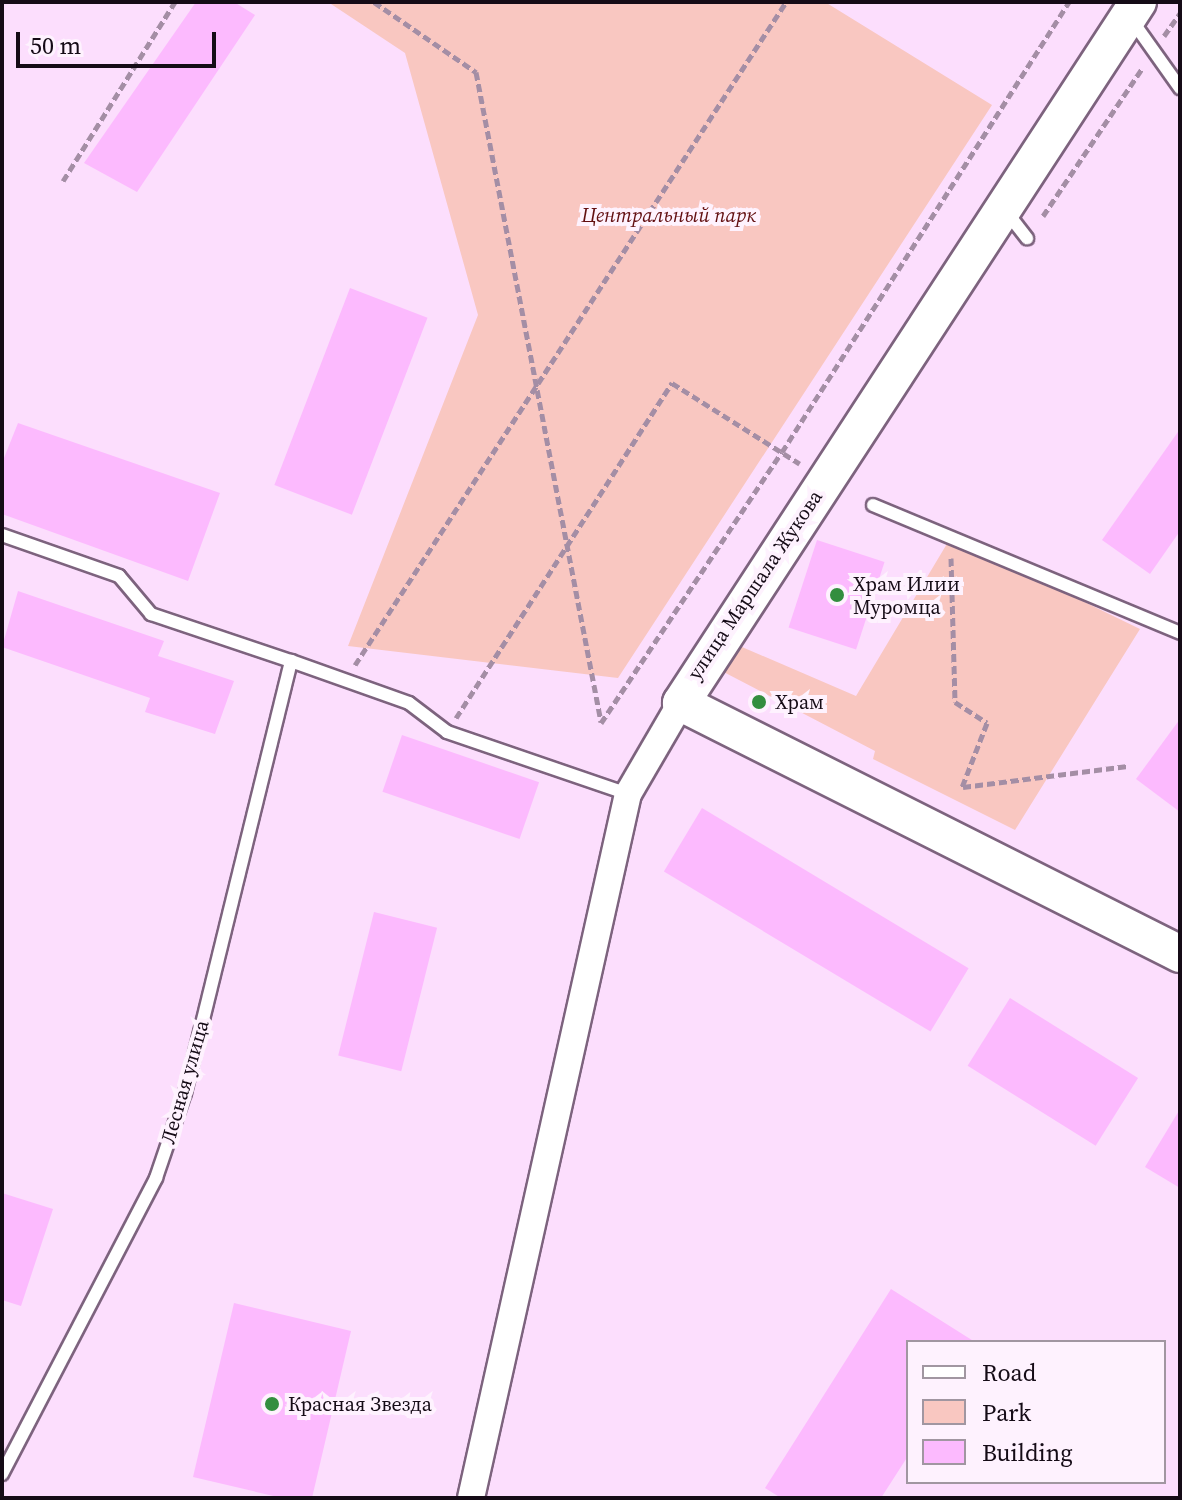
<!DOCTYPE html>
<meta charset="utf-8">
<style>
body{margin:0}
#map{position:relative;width:1182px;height:1500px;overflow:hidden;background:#fcdefd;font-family:"Source Serif 4",serif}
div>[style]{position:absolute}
.green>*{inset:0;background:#f9c7c1}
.building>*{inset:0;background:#fcbafe;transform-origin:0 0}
.path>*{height:5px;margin-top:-2.5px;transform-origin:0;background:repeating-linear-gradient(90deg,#a48ea5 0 8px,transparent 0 12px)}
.roads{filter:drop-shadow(2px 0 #7d637e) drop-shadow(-2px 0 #7d637e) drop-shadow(0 2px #7d637e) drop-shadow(0 -2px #7d637e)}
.lane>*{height:12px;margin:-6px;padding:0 6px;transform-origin:6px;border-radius:6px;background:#fff}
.street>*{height:26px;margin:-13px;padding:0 13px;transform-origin:13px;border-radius:13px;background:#fff}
.secondary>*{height:36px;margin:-18px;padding:0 18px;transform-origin:18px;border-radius:18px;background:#fff}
.dots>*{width:22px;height:22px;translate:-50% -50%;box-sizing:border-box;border:4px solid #fef2fe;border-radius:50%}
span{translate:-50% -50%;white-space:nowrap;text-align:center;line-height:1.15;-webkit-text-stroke:8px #fef2fe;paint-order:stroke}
.park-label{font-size:20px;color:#620e10;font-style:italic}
.poi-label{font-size:20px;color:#150b16}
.left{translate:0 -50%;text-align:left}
.street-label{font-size:20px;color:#150b16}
.frame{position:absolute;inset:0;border:4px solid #150b16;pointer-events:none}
.legend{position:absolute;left:906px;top:1340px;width:260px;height:144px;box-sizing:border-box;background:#fef2fe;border:2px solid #a196a1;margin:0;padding:10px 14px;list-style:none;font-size:24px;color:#150b16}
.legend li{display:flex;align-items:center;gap:16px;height:40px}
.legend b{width:40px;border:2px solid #a196a1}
.scale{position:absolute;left:16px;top:32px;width:200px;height:36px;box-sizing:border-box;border:4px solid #150b16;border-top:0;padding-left:10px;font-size:24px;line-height:28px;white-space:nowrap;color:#150b16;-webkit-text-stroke:6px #fef2fe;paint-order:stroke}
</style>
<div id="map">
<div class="green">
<div style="clip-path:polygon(328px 2px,825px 2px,992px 105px,618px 678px,348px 646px,478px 315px,405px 53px)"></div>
<div style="clip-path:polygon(951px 537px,1140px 629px,1015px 830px,873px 759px,875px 751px,714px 667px,735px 644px,856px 696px)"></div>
</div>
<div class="building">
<div style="clip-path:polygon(196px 2px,234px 2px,255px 15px,137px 192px,84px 163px)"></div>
<div style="left:350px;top:288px;width:83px;height:211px;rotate:21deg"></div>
<div style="clip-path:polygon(18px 423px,220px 493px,188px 581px,2px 514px,2px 463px)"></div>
<div style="clip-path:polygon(1180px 429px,1180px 531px,1150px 574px,1102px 540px)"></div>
<div style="left:817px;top:540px;width:71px;height:92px;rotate:18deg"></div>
<div style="clip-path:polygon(18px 591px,164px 641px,158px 656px,234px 681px,215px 734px,145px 712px,150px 698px,2px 647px)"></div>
<div style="clip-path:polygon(1180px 719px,1180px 812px,1136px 779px)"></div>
<div style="left:402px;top:735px;width:145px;height:60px;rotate:19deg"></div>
<div style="left:702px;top:808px;width:311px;height:74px;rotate:31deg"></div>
<div style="left:374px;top:912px;width:65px;height:148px;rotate:14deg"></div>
<div style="left:1010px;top:998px;width:151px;height:80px;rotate:32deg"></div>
<div style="clip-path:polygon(1180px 1109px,1180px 1188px,1145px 1167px)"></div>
<div style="clip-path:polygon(2px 1193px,53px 1209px,21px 1306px,2px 1300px)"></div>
<div style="clip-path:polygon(891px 1289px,975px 1342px,908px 1342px,908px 1456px,881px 1498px,781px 1498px,765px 1488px)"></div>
<div style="clip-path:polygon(234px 1303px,351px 1331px,312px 1498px,282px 1498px,193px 1477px)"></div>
</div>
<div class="path">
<div style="left:374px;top:2px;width:124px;rotate:34.5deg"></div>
<div style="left:476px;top:72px;width:662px;rotate:79.11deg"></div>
<div style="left:1164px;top:36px;width:28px;rotate:-55deg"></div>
<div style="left:63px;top:181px;width:211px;rotate:-58deg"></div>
<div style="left:1043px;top:216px;width:179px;rotate:-56.1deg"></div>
<div style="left:951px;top:558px;width:144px;rotate:88.4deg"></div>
<div style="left:955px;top:702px;width:38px;rotate:33deg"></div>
<div style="left:987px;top:723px;width:69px;rotate:111.3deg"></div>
<div style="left:355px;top:665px;width:791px;rotate:-56.97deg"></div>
<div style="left:456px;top:718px;width:399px;rotate:-57.2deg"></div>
<div style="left:672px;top:383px;width:151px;rotate:32.3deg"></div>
<div style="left:601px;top:723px;width:326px;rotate:-56.3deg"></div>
<div style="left:782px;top:452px;width:534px;rotate:-57.47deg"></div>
<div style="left:963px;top:787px;width:166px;rotate:-7.3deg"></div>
</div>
<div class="roads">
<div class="lane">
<div style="left:1131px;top:19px;width:85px;rotate:54.6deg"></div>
<div style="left:1005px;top:210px;width:36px;rotate:52deg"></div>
<div style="left:873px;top:505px;width:333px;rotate:22.6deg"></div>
<div style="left:2px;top:535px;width:124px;rotate:19.3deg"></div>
<div style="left:119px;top:576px;width:50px;rotate:49.9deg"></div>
<div style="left:151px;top:614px;width:148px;rotate:18.6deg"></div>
<div style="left:2px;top:1474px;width:334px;rotate:-62.5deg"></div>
<div style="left:156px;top:1178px;width:90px;rotate:-71.2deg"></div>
<div style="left:185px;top:1093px;width:445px;rotate:-76.2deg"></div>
<div style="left:291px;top:661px;width:125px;rotate:19.6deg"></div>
<div style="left:409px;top:703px;width:48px;rotate:37.3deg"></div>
<div style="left:447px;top:732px;width:191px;rotate:18.9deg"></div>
</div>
<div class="street">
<div style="left:471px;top:1498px;width:721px;rotate:-77.43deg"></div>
<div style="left:628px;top:794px;width:105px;rotate:-59.8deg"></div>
</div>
<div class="secondary">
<div style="left:1138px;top:2px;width:837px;rotate:123.1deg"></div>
<div style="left:681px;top:703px;width:559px;rotate:26.7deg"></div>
</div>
</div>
<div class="dots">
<div style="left:837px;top:595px;background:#338e3f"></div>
<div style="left:759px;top:702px;background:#338e3f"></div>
<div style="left:272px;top:1404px;background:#338e3f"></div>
</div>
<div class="park-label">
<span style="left:669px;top:215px">Центральный парк</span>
</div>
<div class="poi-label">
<span class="left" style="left:853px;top:596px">Храм Илии<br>Муромца</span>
<span class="left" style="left:775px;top:702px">Храм</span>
<span class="left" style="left:288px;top:1404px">Красная Звезда</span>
</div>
<div class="street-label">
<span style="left:755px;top:585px;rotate:-56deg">улица Маршала Жукова</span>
<span style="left:185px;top:1082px;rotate:-74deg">Лесная улица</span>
</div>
<div class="frame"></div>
<ul class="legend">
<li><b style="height:10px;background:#fff"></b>Road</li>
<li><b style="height:22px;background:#f9c7c1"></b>Park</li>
<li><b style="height:22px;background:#fcbafe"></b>Building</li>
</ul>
<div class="scale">50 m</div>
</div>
